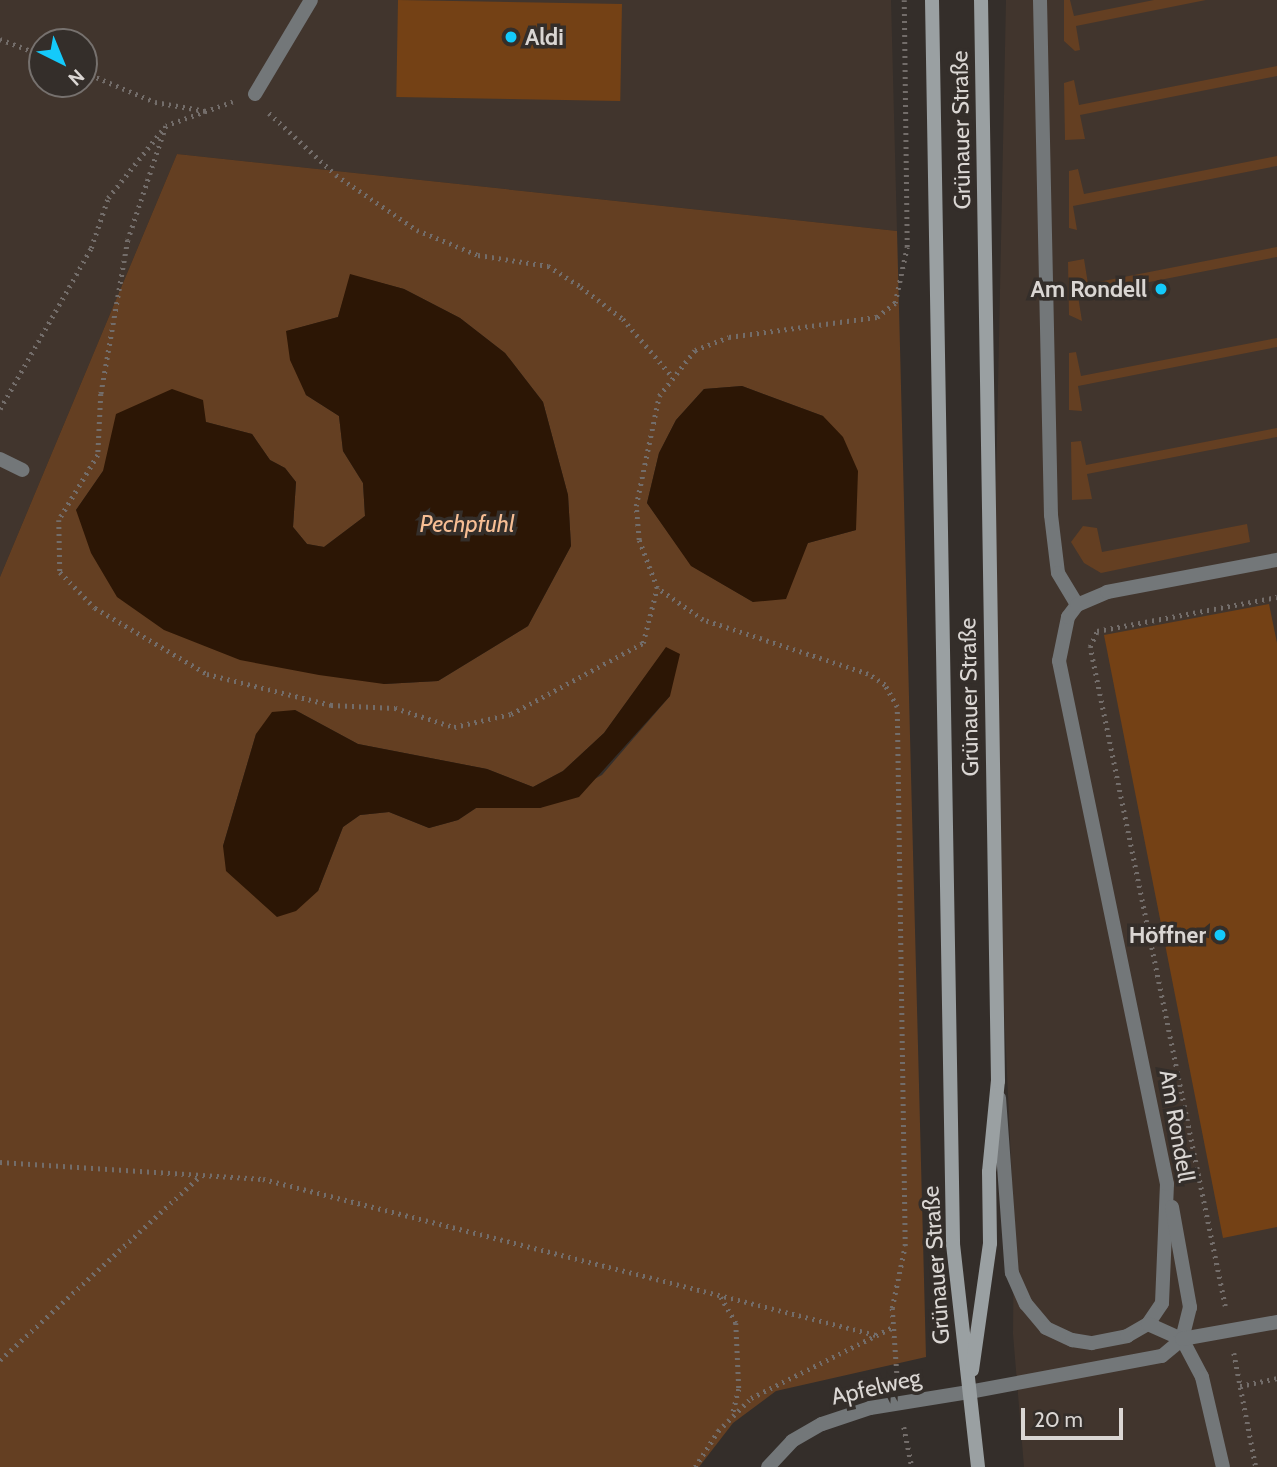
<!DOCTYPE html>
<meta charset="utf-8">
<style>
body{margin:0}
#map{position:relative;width:1277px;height:1467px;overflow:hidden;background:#342e2a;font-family:Cabin,sans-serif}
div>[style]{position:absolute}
.built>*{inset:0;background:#41352d}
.green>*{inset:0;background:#643f22}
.water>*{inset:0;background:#2c1605}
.building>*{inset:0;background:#744115;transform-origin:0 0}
.path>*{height:4.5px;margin-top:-2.25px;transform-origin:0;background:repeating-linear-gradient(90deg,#736d6a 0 2px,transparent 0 7px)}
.service>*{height:14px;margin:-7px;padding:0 7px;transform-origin:7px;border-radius:7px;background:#737779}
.minor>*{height:14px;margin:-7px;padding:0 7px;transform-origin:7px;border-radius:7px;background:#737779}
.tertiary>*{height:14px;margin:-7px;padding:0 7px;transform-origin:7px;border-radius:7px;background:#737779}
.secondary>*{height:14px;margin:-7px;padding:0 7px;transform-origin:7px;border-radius:7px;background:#9aa0a2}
.dots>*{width:19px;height:19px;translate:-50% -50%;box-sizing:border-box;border:4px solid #342e2a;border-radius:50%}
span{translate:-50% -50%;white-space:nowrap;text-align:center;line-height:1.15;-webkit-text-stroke:7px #342e2a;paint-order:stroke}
.poi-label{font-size:23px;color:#dad6d3;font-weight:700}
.left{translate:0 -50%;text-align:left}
.right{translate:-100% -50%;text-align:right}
.street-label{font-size:23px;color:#dad6d3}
.water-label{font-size:24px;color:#f7be94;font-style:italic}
.north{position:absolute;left:28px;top:28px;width:70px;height:70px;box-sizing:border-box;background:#342e2a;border:2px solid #76716e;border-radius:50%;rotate:137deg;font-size:19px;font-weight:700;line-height:28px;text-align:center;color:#dad6d3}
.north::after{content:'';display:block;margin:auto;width:24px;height:32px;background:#14cafb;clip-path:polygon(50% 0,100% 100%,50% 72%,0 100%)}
.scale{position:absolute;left:1021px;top:1408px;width:102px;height:32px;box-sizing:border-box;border:4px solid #dad6d3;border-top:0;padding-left:9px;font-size:21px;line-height:24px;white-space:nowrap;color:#dad6d3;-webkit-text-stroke:5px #342e2a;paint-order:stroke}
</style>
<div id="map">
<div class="built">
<div style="clip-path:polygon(evenodd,0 0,891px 0,897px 231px,177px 154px,0 577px,0 0,42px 42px,84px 42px,84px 84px,42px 84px,42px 42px)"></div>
<div style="clip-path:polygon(1006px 0,1277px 0,1277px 1467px,1024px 1467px,1013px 1334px,1014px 1226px,991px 725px)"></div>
</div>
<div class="green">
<div style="clip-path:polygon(1064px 0,1070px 0,1074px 16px,1154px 0,1206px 0,1076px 26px,1080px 50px,1075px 51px,1064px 41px)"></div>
<div style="clip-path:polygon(1277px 66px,1277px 76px,1080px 115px,1085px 139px,1065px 140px,1064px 83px,1074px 80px,1079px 105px)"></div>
<div style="clip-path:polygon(evenodd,177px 154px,897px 231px,926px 1357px,776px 1391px,733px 1423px,699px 1467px,0 1467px,0 577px,177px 154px,351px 275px,404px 289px,460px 318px,505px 353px,543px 402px,568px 495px,571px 546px,528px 626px,438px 681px,384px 684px,76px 510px,103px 471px,206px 422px,252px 434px,270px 460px,285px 468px,296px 482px,293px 527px,307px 544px,324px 547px,365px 516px,363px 483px,343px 451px,339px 416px,306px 395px,287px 331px,338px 317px,351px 275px,177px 154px,742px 386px,823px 416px,856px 530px,808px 543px,753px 602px,692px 566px,647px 503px,659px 453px,676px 420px,704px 389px,742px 386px,177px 154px,666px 648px,670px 696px,602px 775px,540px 808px,476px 808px,458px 820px,429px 828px,389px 812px,360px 815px,343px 827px,318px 891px,223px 846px,256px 734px,295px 710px,358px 744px,487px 769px,533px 787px,563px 771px,604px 733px,666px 648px)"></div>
<div style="clip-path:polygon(1277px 156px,1277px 166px,1073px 206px,1077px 230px,1069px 228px,1069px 171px,1078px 169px,1084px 194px)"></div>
<div style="clip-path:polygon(1277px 247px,1277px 257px,1078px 296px,1082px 321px,1069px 315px,1068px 262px,1084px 259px,1088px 284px)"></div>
<div style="clip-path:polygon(1277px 338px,1277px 347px,1078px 386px,1082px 411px,1069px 410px,1069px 353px,1076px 352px,1081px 376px)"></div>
<div style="clip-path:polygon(1277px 428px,1277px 437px,1087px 474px,1092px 499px,1072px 500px,1071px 442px,1081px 441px,1086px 465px)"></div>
<div style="clip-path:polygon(1247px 524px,1250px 542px,1101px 573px,1084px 563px,1071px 542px,1083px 526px,1097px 528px,1102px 552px)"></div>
</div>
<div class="water">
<div style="clip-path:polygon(350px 274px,404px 289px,460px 318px,505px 353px,543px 402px,568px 495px,571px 546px,528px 626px,438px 681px,384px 684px,319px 675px,240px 660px,164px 630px,117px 597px,91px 553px,76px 510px,103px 471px,116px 414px,172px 389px,203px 400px,206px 422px,252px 434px,270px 460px,285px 468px,296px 482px,293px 527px,307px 544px,324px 547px,365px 516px,363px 483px,343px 451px,339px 416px,306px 395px,290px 360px,286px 331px,338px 317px)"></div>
<div style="clip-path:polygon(742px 386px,823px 416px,843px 437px,858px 471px,856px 530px,808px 543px,786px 599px,753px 602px,691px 566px,647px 503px,659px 453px,676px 420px,704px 389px)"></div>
<div style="clip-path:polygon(666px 647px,680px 654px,670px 696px,579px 797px,540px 808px,476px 808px,458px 820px,429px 828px,389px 812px,360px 815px,343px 827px,318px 891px,296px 911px,277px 917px,226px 871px,223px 846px,256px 734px,272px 712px,295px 710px,358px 744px,487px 769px,533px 787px,563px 771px,604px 733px)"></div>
</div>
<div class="building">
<div style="left:398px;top:0;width:224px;height:97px;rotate:1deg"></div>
<div style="clip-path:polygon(1269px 604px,1277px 643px,1277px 1227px,1223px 1238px,1104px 635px)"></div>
</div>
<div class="path">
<div style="left:0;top:39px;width:45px;rotate:20.9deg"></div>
<div style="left:84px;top:72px;width:77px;rotate:22.9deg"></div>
<div style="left:155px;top:102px;width:52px;rotate:10deg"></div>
<div style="left:233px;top:102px;width:71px;rotate:160.3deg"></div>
<div style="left:166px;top:126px;width:120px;rotate:108.4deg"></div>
<div style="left:128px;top:240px;width:156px;rotate:99.9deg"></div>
<div style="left:101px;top:394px;width:61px;rotate:92.8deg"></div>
<div style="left:98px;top:455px;width:76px;rotate:121deg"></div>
<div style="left:59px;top:520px;width:52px;rotate:88.9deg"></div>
<div style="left:60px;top:572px;width:50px;rotate:45.8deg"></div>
<div style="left:95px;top:608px;width:130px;rotate:30.5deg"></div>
<div style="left:207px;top:674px;width:128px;rotate:14deg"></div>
<div style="left:331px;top:705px;width:64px;rotate:2.7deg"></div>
<div style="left:395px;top:708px;width:62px;rotate:17.9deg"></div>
<div style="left:454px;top:727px;width:58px;rotate:-12.8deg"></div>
<div style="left:511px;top:714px;width:150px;rotate:-28.3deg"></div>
<div style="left:643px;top:643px;width:57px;rotate:-75.7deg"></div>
<div style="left:269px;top:113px;width:91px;rotate:42.8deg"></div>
<div style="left:336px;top:175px;width:98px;rotate:34.2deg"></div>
<div style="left:417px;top:230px;width:66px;rotate:22.3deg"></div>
<div style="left:478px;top:255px;width:71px;rotate:8.9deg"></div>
<div style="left:548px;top:266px;width:39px;rotate:32deg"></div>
<div style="left:581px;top:287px;width:53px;rotate:37.3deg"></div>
<div style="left:623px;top:319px;width:74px;rotate:49.4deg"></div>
<div style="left:0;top:409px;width:185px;rotate:-60.5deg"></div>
<div style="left:91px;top:248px;width:53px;rotate:-71.2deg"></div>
<div style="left:108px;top:198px;width:88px;rotate:-51.4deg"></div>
<div style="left:0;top:1162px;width:264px;rotate:3.7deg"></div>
<div style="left:263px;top:1179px;width:633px;rotate:14.28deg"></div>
<div style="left:721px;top:1297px;width:30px;rotate:60deg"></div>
<div style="left:736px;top:1323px;width:66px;rotate:87.4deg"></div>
<div style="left:739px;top:1389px;width:25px;rotate:104deg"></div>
<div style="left:1225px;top:1306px;width:673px;rotate:-101.58deg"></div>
<div style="left:1090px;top:647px;width:17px;rotate:-66deg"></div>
<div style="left:1097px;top:631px;width:183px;rotate:-10.7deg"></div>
<div style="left:1234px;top:1353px;width:116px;rotate:79.1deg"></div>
<div style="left:0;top:1360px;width:272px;rotate:-42.6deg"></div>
<div style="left:897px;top:1380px;width:72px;rotate:-94deg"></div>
<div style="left:892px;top:1308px;width:63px;rotate:-78.2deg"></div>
<div style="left:905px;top:1246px;width:539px;rotate:-90.85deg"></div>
<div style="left:897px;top:707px;width:25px;rotate:-119deg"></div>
<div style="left:885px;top:685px;width:20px;rotate:-147deg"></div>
<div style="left:868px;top:674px;width:174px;rotate:-161.9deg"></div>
<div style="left:703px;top:620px;width:56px;rotate:-145.2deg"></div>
<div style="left:657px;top:588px;width:51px;rotate:-110.6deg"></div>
<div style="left:639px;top:540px;width:34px;rotate:-95deg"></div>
<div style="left:636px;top:506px;width:112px;rotate:-78.2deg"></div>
<div style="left:659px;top:396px;width:58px;rotate:-52deg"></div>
<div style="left:695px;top:350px;width:36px;rotate:-21deg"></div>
<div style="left:729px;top:337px;width:149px;rotate:-7.7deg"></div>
<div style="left:877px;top:317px;width:23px;rotate:-38deg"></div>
<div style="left:895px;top:303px;width:57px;rotate:-77.9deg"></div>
<div style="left:907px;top:247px;width:247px;rotate:-90.7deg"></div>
<div style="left:1240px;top:1386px;width:38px;rotate:-12deg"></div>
<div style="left:904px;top:1427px;width:41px;rotate:78.7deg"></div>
<div style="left:695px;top:1467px;width:43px;rotate:-57.4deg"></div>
<div style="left:718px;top:1431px;width:47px;rotate:-45deg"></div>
<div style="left:751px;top:1398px;width:157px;rotate:-26.6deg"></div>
</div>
<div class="service">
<div style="left:1040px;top:0;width:515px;rotate:88.78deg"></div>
<div style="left:1051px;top:515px;width:58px;rotate:83.1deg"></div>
<div style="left:1058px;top:573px;width:37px;rotate:59deg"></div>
<div style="left:0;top:459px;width:25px;rotate:26deg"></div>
<div style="left:999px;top:1098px;width:175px;rotate:85.8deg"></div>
<div style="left:1012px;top:1273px;width:34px;rotate:66deg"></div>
<div style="left:1026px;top:1304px;width:31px;rotate:50deg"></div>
<div style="left:1046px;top:1328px;width:29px;rotate:25deg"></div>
<div style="left:1072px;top:1340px;width:20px;rotate:9deg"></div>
<div style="left:1092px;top:1343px;width:36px;rotate:-11deg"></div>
<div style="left:1127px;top:1336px;width:24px;rotate:-30deg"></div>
<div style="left:1148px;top:1324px;width:25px;rotate:-56deg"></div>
<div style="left:1162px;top:1303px;width:119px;rotate:-87.6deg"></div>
<div style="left:1167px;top:1184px;width:534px;rotate:-101.67deg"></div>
<div style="left:1059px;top:661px;width:45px;rotate:-78.4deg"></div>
<div style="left:1068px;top:617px;width:15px;rotate:-53deg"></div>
<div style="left:1077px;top:605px;width:33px;rotate:-23deg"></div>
<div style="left:1107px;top:592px;width:173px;rotate:-10.7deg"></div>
<div style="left:1172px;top:1207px;width:102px;rotate:79.8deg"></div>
<div style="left:1190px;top:1307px;width:33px;rotate:104deg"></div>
<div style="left:1148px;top:1324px;width:37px;rotate:24deg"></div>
<div style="left:1182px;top:1339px;width:43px;rotate:62.2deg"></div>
<div style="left:1202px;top:1377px;width:92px;rotate:76.9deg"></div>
<div style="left:969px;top:1392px;width:196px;rotate:-10.6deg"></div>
<div style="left:1162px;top:1356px;width:26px;rotate:-40deg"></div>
<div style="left:1182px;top:1339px;width:97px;rotate:-10.1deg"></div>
</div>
<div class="minor">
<div style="left:255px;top:94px;width:109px;rotate:-59.2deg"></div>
</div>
<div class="tertiary">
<div style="left:768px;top:1467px;width:35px;rotate:-47deg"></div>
<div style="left:792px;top:1441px;width:34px;rotate:-30deg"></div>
<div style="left:822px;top:1424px;width:51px;rotate:-18.4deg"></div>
<div style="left:870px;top:1408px;width:100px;rotate:-9.2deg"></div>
</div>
<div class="secondary">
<div style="left:932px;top:0;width:1244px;rotate:89.03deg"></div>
<div style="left:953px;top:1244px;width:224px;rotate:83.6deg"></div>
<div style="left:972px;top:1370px;width:128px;rotate:-81.9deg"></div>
<div style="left:990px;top:1243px;width:71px;rotate:-90.8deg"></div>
<div style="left:989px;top:1172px;width:91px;rotate:-84.4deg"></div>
<div style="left:998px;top:1081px;width:1081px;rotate:-90.9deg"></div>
</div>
<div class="dots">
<div style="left:511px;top:37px;background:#14cafb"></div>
<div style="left:1161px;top:289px;background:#14cafb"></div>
<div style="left:1220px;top:935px;background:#14cafb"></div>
</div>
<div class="poi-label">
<span class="left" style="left:525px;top:37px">Aldi</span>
<span class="right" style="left:1147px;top:289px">Am Rondell</span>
<span class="right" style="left:1206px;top:935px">Höffner</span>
</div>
<div class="street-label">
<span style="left:961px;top:130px;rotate:-91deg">Grünauer Straße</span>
<span style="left:969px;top:697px;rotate:-91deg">Grünauer Straße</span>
<span style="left:1177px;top:1126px;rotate:80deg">Am Rondell</span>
<span style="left:936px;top:1265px;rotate:-94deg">Grünauer Straße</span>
<span style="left:876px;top:1387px;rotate:-13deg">Apfelweg</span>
</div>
<div class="water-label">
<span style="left:467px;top:524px">Pechpfuhl</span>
</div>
<div class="north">N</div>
<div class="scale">20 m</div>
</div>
